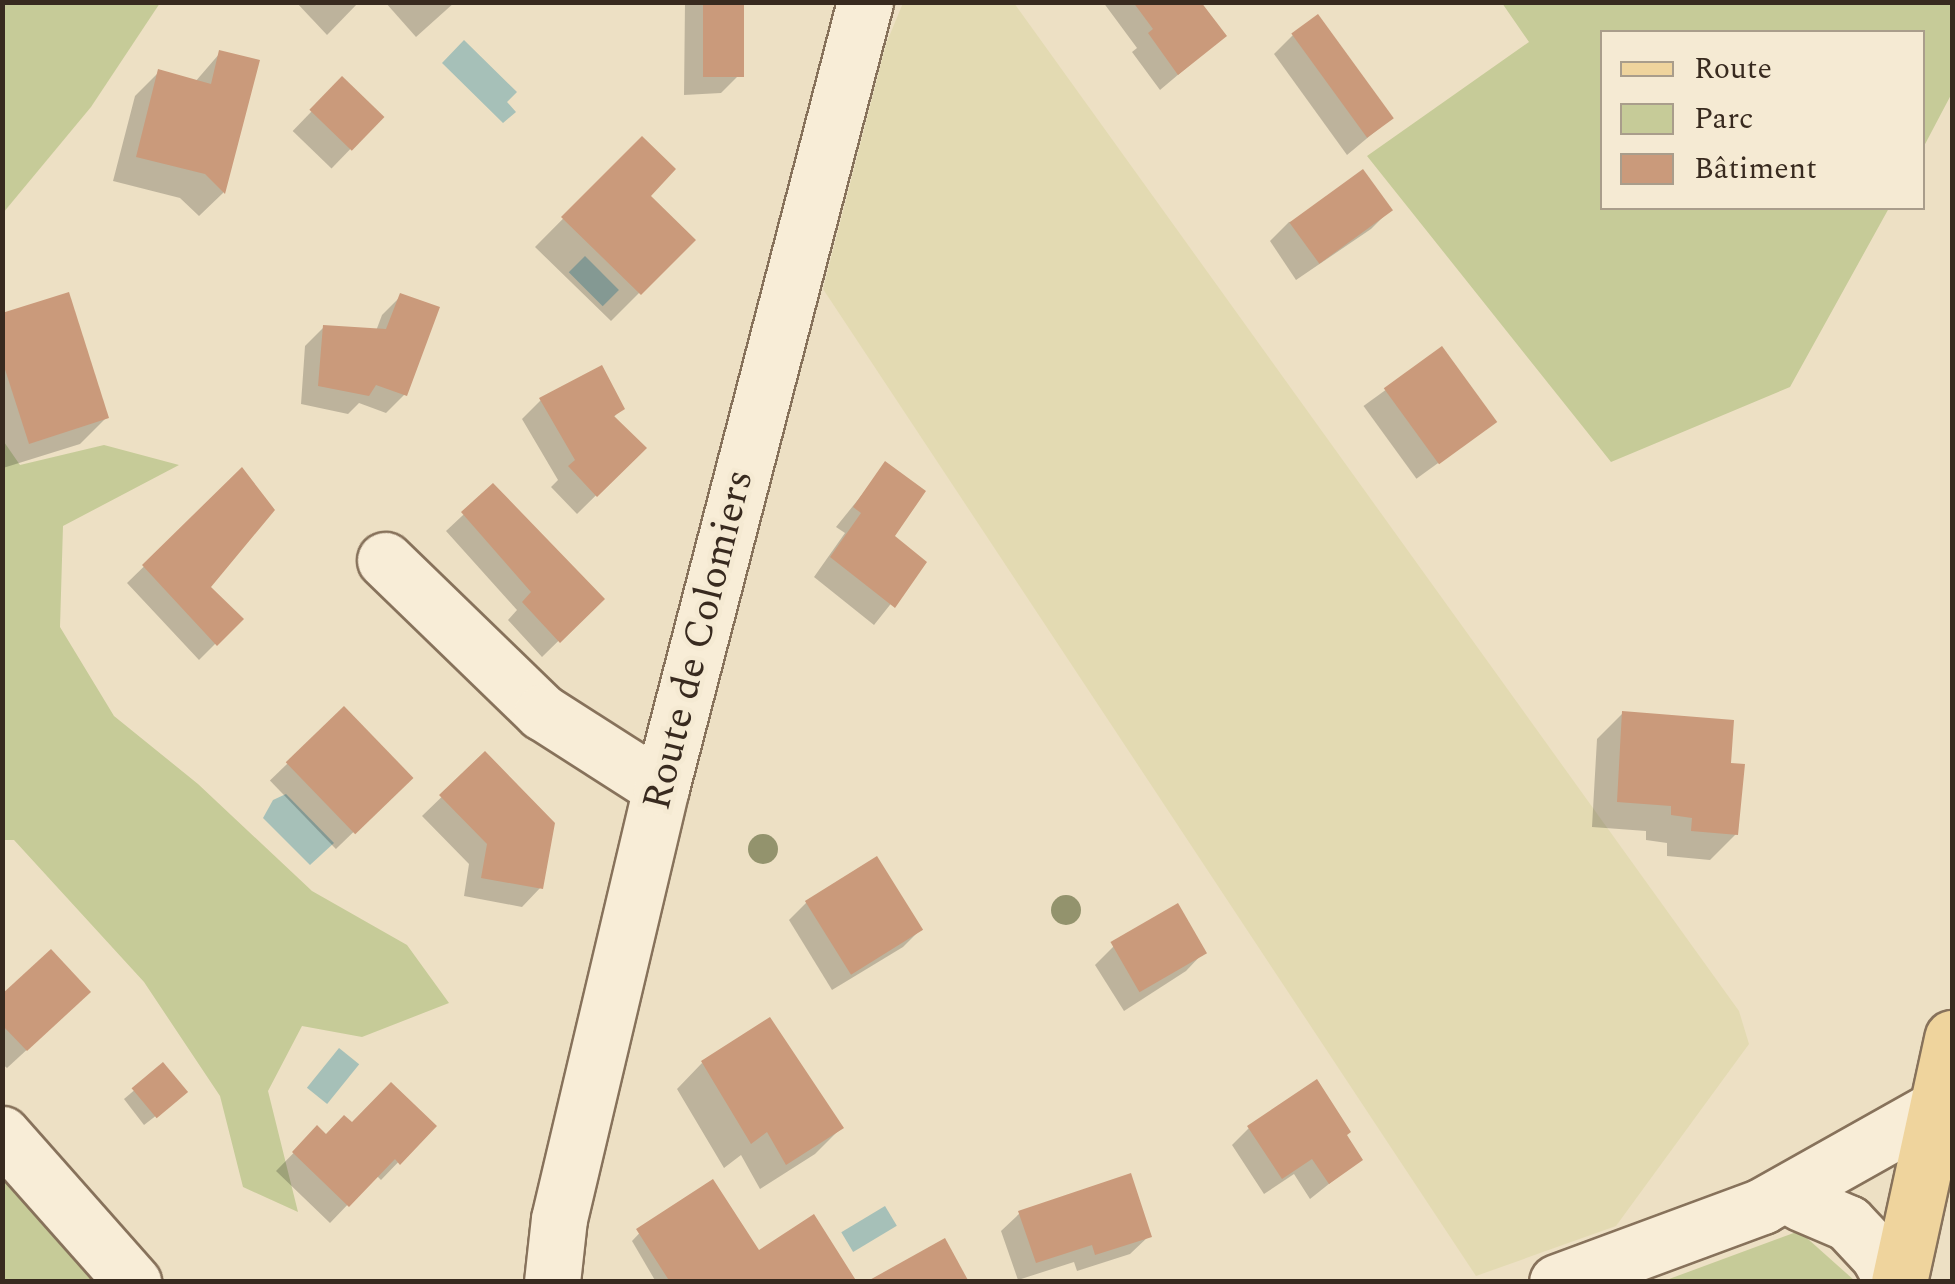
<!DOCTYPE html>
<meta charset="utf-8">
<style>
body{margin:0}
#map{position:relative;width:1955px;height:1284px;overflow:hidden;background:#ede0c4;font-family:Spectral,serif}
div>[style]{position:absolute}
.farmland>*{inset:0;background:#e3dab2}
.green>*{inset:0;background:#c6cb98}
.water>*{inset:0;background:#a6c0b8;transform-origin:0 0}
.shadow>*{inset:0;background:#0003;transform-origin:0 0}
.building>*{inset:0;background:#ca9a7b;transform-origin:0 0}
.roads{filter:drop-shadow(2px 0 #87725b) drop-shadow(-2px 0 #87725b) drop-shadow(0 2px #87725b) drop-shadow(0 -2px #87725b)}
.minor>*{height:55px;margin:-27.5px;padding:0 27.5px;transform-origin:27.5px;border-radius:27.5px;background:#f8edd7}
.major>*{height:55px;margin:-27.5px;padding:0 27.5px;transform-origin:27.5px;border-radius:27.5px;background:#efd49d}
.trees>*{width:30px;height:30px;margin:-15px;border-radius:50%;background:#93936d}
span{translate:-50% -50%;white-space:nowrap;text-align:center;line-height:1.15;-webkit-text-stroke:9px #f5ead3;paint-order:stroke}
.street-label{font-size:40px;color:#382a1f}
.frame{position:absolute;inset:0;border:5px solid #382a1f;pointer-events:none}
.legend{position:absolute;left:1600px;top:30px;width:325px;height:180px;box-sizing:border-box;background:#f5ead3;border:2px solid #a99d8b;margin:0;padding:12px 18px;list-style:none;font-size:30px;color:#382a1f}
.legend li{display:flex;align-items:center;gap:20px;height:50px}
.legend b{width:50px;border:2px solid #a99d8b}
</style>
<div id="map">
<div class="farmland">
<div style="clip-path:polygon(903px 3px,1014px 3px,1739px 1011px,1749px 1044px,1616px 1226px,1476px 1276px,823px 289px,886px 44px)"></div>
</div>
<div class="green">
<div style="clip-path:polygon(3px 2px,160px 3px,91px 107px,3px 213px)"></div>
<div style="clip-path:polygon(1502px 3px,1952px 3px,1952px 93px,1923px 148px,1922px 32px,1602px 32px,1602px 208px,1889px 208px,1790px 387px,1611px 462px,1367px 156px,1529px 42px)"></div>
<div style="clip-path:polygon(2px 439px,20px 465px,104px 445px,179px 465px,63px 526px,60px 627px,114px 716px,198px 784px,312px 891px,407px 945px,449px 1003px,362px 1037px,302px 1026px,268px 1091px,298px 1212px,243px 1187px,220px 1096px,144px 982px,14px 840px,3px 840px)"></div>
<div style="clip-path:polygon(2px 1108px,153px 1281px,3px 1281px)"></div>
<div style="clip-path:polygon(1799px 1231px,1855px 1281px,1661px 1282px)"></div>
</div>
<div class="water">
<div style="clip-path:polygon(464px 40px,517px 92px,507px 102px,516px 112px,503px 123px,442px 63px)"></div>
<div style="left:585px;top:256px;width:48px;height:23px;rotate:45deg"></div>
<div style="clip-path:polygon(286px 794px,334px 843px,310px 865px,263px 818px,273px 800px)"></div>
<div style="left:339px;top:1048px;width:26px;height:51px;rotate:39deg"></div>
<div style="left:885px;top:1206px;width:23px;height:51px;rotate:59deg"></div>
</div>
<div class="shadow">
<div style="clip-path:polygon(296px 2px,359px 2px,327px 35px)"></div>
<div style="clip-path:polygon(385px 2px,455px 2px,416px 37px)"></div>
<div style="clip-path:polygon(685px 2px,745px 2px,741px 6px,740px 74px,721px 93px,684px 95px)"></div>
<div style="clip-path:polygon(1103px 2px,1198px 2px,1224px 36px,1160px 90px,1132px 52px,1137px 48px)"></div>
<div style="clip-path:polygon(1293px 35px,1390px 119px,1347px 155px,1274px 54px)"></div>
<div style="clip-path:polygon(220px 53px,257px 62px,223px 193px,199px 216px,180px 198px,113px 181px,135px 96px,159px 72px,195px 82px)"></div>
<div style="left:342px;top:80px;width:54px;height:71px;rotate:44deg"></div>
<div style="clip-path:polygon(642px 139px,647px 196px,692px 240px,611px 321px,535px 247px)"></div>
<div style="clip-path:polygon(1390px 210px,1371px 229px,1296px 280px,1270px 241px,1289px 222px)"></div>
<div style="clip-path:polygon(401px 296px,405px 394px,386px 413px,359px 403px,348px 414px,301px 404px,305px 346px,324px 327px,376px 331px,382px 315px)"></div>
<div style="clip-path:polygon(2px 315px,106px 418px,80px 444px,3px 468px)"></div>
<div style="left:1442px;top:349px;width:90px;height:97px;rotate:54deg"></div>
<div style="clip-path:polygon(541px 400px,622px 408px,613px 418px,644px 448px,577px 514px,551px 487px,558px 480px,522px 419px)"></div>
<div style="clip-path:polygon(886px 465px,892px 537px,924px 562px,874px 625px,814px 577px,845px 533px,836px 527px)"></div>
<div style="clip-path:polygon(242px 471px,208px 587px,240px 619px,199px 660px,127px 583px)"></div>
<div style="clip-path:polygon(493px 487px,601px 599px,542px 657px,508px 620px,517px 610px,446px 531px)"></div>
<div style="left:344px;top:709px;width:95px;height:103px;rotate:46deg"></div>
<div style="clip-path:polygon(1623px 713px,1729px 765px,1736px 834px,1710px 860px,1667px 856px,1667px 843px,1646px 840px,1646px 831px,1592px 827px,1597px 739px)"></div>
<div style="clip-path:polygon(485px 755px,541px 887px,522px 907px,464px 896px,469px 864px,422px 816px)"></div>
<div style="clip-path:polygon(877px 860px,920px 930px,903px 947px,832px 990px,789px 920px,806px 903px)"></div>
<div style="clip-path:polygon(1114px 946px,1204px 952px,1186px 971px,1124px 1011px,1095px 965px)"></div>
<div style="clip-path:polygon(2px 997px,69px 1011px,7px 1068px,2px 1064px)"></div>
<div style="clip-path:polygon(702px 1063px,841px 1128px,815px 1154px,760px 1189px,741px 1155px,724px 1168px,677px 1089px)"></div>
<div style="clip-path:polygon(163px 1066px,175px 1101px,144px 1125px,124px 1099px)"></div>
<div style="clip-path:polygon(352px 1125px,433px 1126px,381px 1180px,376px 1175px,330px 1223px,276px 1171px,317px 1129px,326px 1137px)"></div>
<div style="clip-path:polygon(1249px 1128px,1344px 1136px,1359px 1160px,1310px 1199px,1294px 1174px,1264px 1194px,1232px 1145px)"></div>
<div style="clip-path:polygon(1020px 1213px,1149px 1236px,1130px 1254px,1077px 1271px,1074px 1262px,1018px 1280px,1001px 1231px)"></div>
<div style="clip-path:polygon(649px 1223px,758px 1253px,854px 1282px,656px 1282px,632px 1241px)"></div>
</div>
<div class="building">
<div style="left:703px;top:2px;width:41px;height:75px"></div>
<div style="clip-path:polygon(1133px 2px,1201px 2px,1227px 36px,1178px 75px,1148px 33px,1153px 29px)"></div>
<div style="left:1318px;top:14px;width:129px;height:33px;rotate:54deg"></div>
<div style="clip-path:polygon(219px 50px,260px 60px,225px 194px,205px 174px,136px 157px,158px 69px,211px 84px)"></div>
<div style="left:342px;top:76px;width:59px;height:47px;rotate:44deg"></div>
<div style="clip-path:polygon(642px 136px,676px 169px,651px 196px,696px 240px,641px 295px,561px 217px)"></div>
<div style="left:1363px;top:169px;width:51px;height:91px;rotate:54deg"></div>
<div style="clip-path:polygon(69px 292px,109px 418px,29px 444px,2px 360px,2px 313px)"></div>
<div style="clip-path:polygon(400px 293px,440px 307px,407px 396px,376px 385px,369px 396px,318px 386px,323px 325px,386px 329px)"></div>
<div style="left:1442px;top:346px;width:94px;height:72px;rotate:54deg"></div>
<div style="clip-path:polygon(602px 365px,625px 409px,614px 416px,647px 448px,597px 497px,568px 466px,575px 460px,539px 398px)"></div>
<div style="clip-path:polygon(885px 461px,926px 491px,895px 536px,927px 562px,895px 608px,830px 557px,861px 513px,853px 507px)"></div>
<div style="clip-path:polygon(242px 467px,275px 510px,211px 587px,244px 619px,217px 646px,142px 565px)"></div>
<div style="clip-path:polygon(493px 483px,605px 599px,560px 643px,522px 602px,531px 592px,461px 512px)"></div>
<div style="left:344px;top:706px;width:100px;height:81px;rotate:46deg"></div>
<div style="clip-path:polygon(1622px 711px,1734px 720px,1731px 763px,1745px 764px,1738px 835px,1691px 831px,1692px 818px,1671px 815px,1671px 806px,1617px 802px)"></div>
<div style="clip-path:polygon(485px 751px,555px 823px,543px 889px,481px 878px,487px 844px,439px 795px)"></div>
<div style="left:877px;top:856px;width:87px;height:85px;rotate:58deg"></div>
<div style="left:1178px;top:903px;width:58px;height:78px;rotate:60deg"></div>
<div style="clip-path:polygon(51px 949px,91px 992px,27px 1051px,2px 1025px,2px 994px)"></div>
<div style="clip-path:polygon(770px 1017px,844px 1128px,786px 1165px,767px 1132px,751px 1144px,701px 1061px)"></div>
<div style="left:163px;top:1062px;width:39px;height:41px;rotate:50deg"></div>
<div style="clip-path:polygon(1317px 1079px,1351px 1132px,1347px 1135px,1363px 1160px,1329px 1184px,1312px 1159px,1282px 1179px,1247px 1126px)"></div>
<div style="clip-path:polygon(391px 1082px,437px 1126px,400px 1165px,395px 1159px,349px 1207px,292px 1152px,317px 1125px,326px 1134px,344px 1115px,352px 1122px)"></div>
<div style="clip-path:polygon(1131px 1173px,1152px 1237px,1095px 1255px,1092px 1245px,1036px 1263px,1018px 1211px)"></div>
<div style="clip-path:polygon(713px 1179px,759px 1250px,814px 1214px,857px 1282px,670px 1282px,636px 1229px)"></div>
<div style="clip-path:polygon(945px 1238px,969px 1282px,866px 1282px)"></div>
</div>
<div class="roads">
<div class="minor">
<div style="left:385px;top:560px;width:219px;rotate:44.1deg"></div>
<div style="left:542px;top:712px;width:141px;rotate:32.6deg"></div>
<div style="left:2px;top:1134px;width:198px;rotate:48.5deg"></div>
<div style="left:1801px;top:1203px;width:51px;rotate:23.1deg"></div>
<div style="left:1848px;top:1223px;width:44px;rotate:46.8deg"></div>
<div style="left:1878px;top:1255px;width:31px;rotate:61deg"></div>
<div style="left:552px;top:1282px;width:63px;rotate:-83.7deg"></div>
<div style="left:559px;top:1219px;width:443px;rotate:-76.7deg"></div>
<div style="left:661px;top:788px;width:812px;rotate:-75.45deg"></div>
<div style="left:1557px;top:1282px;width:219px;rotate:-20.3deg"></div>
<div style="left:1762px;top:1206px;width:198px;rotate:-29.3deg"></div>
<div style="left:1935px;top:1109px;width:17px;rotate:7deg"></div>
</div>
<div class="major">
<div style="left:1899px;top:1282px;width:250px;rotate:-77.7deg"></div>
</div>
</div>
<div class="trees">
<div style="left:763px;top:849px"></div>
<div style="left:1066px;top:910px"></div>
</div>
<div class="street-label">
<span style="left:699px;top:640px;rotate:-76deg">Route de Colomiers</span>
</div>
<div class="frame"></div>
<ul class="legend">
<li><b style="height:12px;background:#efd49d"></b>Route</li>
<li><b style="height:28px;background:#c6cb98"></b>Parc</li>
<li><b style="height:28px;background:#ca9a7b"></b>Bâtiment</li>
</ul>
</div>
